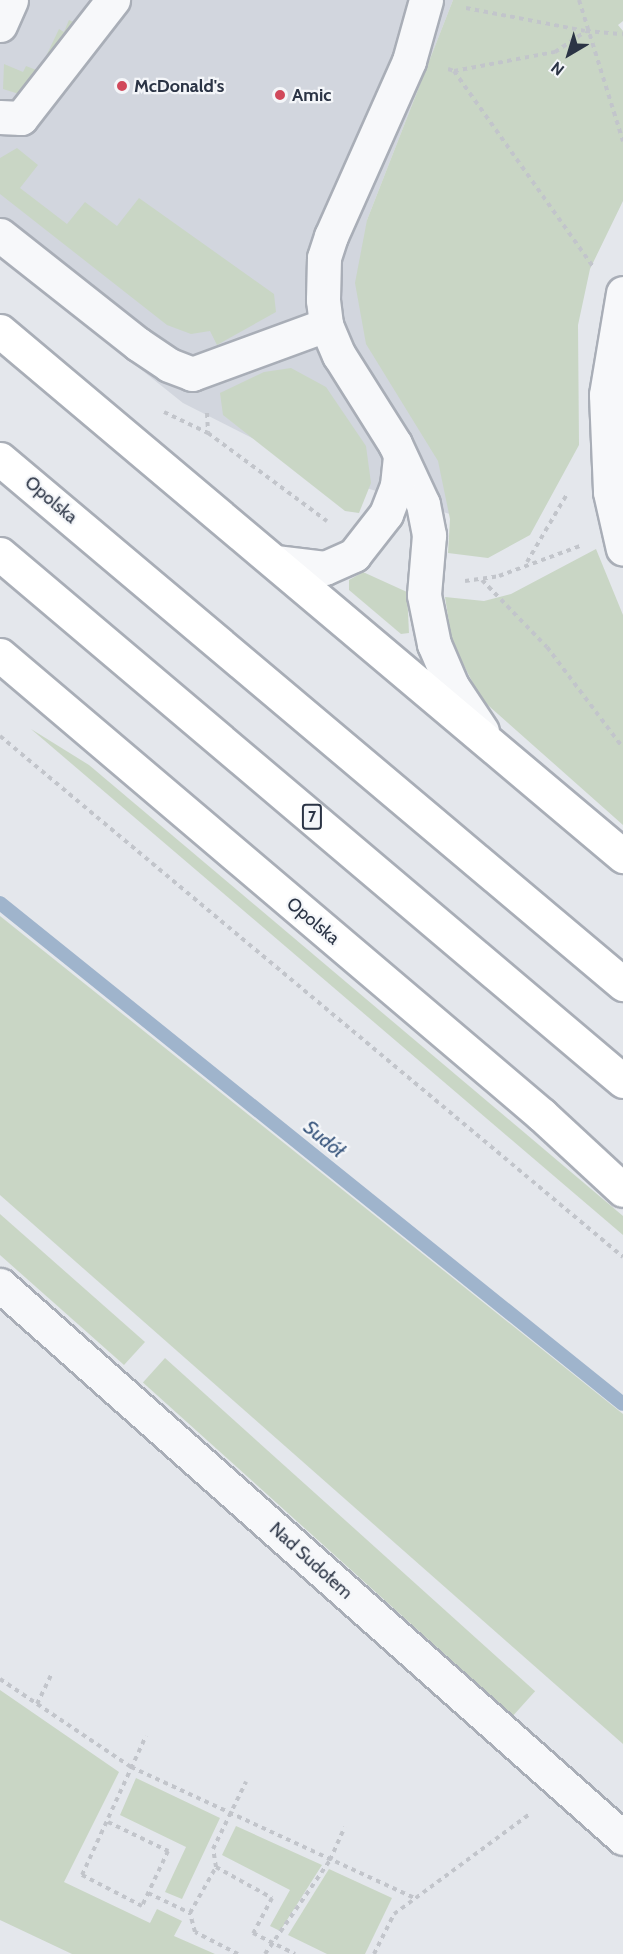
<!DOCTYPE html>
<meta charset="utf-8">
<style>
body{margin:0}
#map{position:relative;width:623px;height:1954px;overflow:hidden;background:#e4e7ec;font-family:Cabin,sans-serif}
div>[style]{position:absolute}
.built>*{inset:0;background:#d2d6de}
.green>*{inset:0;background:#c9d6c5;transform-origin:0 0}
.stream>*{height:14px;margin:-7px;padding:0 7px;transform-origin:7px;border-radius:7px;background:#9fb4cc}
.path>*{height:4px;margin-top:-2px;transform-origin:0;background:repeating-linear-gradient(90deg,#c2c5cb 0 4.5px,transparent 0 9px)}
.roads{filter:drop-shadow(2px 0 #a9aeb7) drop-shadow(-2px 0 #a9aeb7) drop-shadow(0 2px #a9aeb7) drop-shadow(0 -2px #a9aeb7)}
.minor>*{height:33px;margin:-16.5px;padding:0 16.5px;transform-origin:16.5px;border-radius:16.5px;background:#f7f8fa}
.major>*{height:33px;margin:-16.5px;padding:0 16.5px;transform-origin:16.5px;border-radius:16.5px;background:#fff}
.dots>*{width:16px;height:16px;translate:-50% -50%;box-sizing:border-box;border:3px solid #f4f6f9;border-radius:50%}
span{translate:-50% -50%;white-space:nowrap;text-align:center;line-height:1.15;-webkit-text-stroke:4.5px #f4f6f9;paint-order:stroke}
.shield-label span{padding:2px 4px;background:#f4f6f9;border:2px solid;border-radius:4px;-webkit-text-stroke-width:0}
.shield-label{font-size:16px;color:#2b3445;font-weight:700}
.poi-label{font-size:18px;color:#2b3445;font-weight:700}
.left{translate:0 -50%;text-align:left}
.street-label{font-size:18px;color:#2b3445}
.water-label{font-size:20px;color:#34527a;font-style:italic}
.north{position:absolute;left:539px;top:24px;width:60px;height:60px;-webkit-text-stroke:4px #f4f6f9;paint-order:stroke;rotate:218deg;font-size:16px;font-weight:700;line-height:24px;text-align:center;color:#2b3445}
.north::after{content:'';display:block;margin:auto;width:21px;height:27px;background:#2b3445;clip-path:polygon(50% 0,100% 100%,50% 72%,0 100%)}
</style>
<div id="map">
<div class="built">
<div style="clip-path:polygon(0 0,453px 0,367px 220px,472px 521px,325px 475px,183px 403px,0 257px)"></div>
</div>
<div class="green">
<div style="clip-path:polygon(453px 0,623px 0,623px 21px,618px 25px,623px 31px,623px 201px,590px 269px,578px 325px,579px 445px,530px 535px,488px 558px,448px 553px,450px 519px,438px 461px,366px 344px,355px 283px,367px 220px)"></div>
<div style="clip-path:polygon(69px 20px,81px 25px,19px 94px,3px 89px,4px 64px,23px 72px,26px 66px,39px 71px,59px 29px,64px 32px)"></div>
<div style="clip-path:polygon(17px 148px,38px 165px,20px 188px,67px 224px,85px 202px,117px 226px,139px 198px,274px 294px,276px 312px,217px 345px,210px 331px,191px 334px,167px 325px,0 194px,0 158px)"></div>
<div style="clip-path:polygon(291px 368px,326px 387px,366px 446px,371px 483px,359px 513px,345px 511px,223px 415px,220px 393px,264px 372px)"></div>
<div style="clip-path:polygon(596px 549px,623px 615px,623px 825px,481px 699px,452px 642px,445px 597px,484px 601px,511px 594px)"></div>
<div style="clip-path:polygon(363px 572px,407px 592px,409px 633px,401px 634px,349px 590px,349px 580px)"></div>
<div style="clip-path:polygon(31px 729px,89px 765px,623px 1216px,623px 1235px)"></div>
<div style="clip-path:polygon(0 916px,623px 1414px,623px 1744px,0 1195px)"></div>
<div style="clip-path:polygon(0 1214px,145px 1342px,124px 1365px,0 1255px)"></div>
<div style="left:165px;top:1358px;width:498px;height:33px;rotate:42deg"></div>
<div style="clip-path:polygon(0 1690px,119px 1772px,64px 1882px,150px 1923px,157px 1909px,182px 1921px,174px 1936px,215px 1954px,72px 1954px,0 1920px)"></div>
<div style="clip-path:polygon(136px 1778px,220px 1818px,182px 1899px,165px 1892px,186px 1847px,120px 1815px)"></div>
<div style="clip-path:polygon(236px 1826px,322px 1865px,280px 1931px,270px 1926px,290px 1890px,222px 1855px)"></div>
<div style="clip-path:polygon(329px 1869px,392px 1898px,365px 1954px,327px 1954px,288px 1935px)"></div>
</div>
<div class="stream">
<div style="left:0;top:903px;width:799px;rotate:38.81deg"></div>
</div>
<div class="path">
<div style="left:579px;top:0;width:148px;rotate:72.7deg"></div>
<div style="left:466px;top:8px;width:121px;rotate:10.9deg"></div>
<div style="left:448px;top:69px;width:6px;rotate:18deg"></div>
<div style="left:454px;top:71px;width:242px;rotate:54.6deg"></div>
<div style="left:454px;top:71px;width:103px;rotate:-10.7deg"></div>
<div style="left:555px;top:52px;width:37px;rotate:-34deg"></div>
<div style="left:586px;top:31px;width:37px;rotate:5deg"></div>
<div style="left:164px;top:412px;width:49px;rotate:25.5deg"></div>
<div style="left:208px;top:433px;width:148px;rotate:36.5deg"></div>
<div style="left:207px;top:413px;width:19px;rotate:87deg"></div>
<div style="left:527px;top:562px;width:79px;rotate:-59.5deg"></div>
<div style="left:482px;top:580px;width:93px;rotate:45.9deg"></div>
<div style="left:547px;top:647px;width:126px;rotate:53deg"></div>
<div style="left:465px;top:581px;width:34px;rotate:-8deg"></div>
<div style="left:499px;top:576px;width:86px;rotate:-20.3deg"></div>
<div style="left:0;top:736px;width:812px;rotate:39.9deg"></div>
<div style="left:0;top:1679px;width:158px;rotate:33.9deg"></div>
<div style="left:131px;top:1767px;width:312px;rotate:24.8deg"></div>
<div style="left:37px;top:1704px;width:34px;rotate:-64deg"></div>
<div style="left:108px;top:1822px;width:67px;rotate:25.8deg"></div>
<div style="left:168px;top:1851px;width:61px;rotate:115.3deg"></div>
<div style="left:142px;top:1906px;width:68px;rotate:-152.7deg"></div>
<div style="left:82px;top:1875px;width:153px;rotate:-65.3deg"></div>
<div style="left:216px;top:1867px;width:18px;rotate:-99deg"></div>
<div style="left:213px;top:1849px;width:75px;rotate:-63.8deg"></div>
<div style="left:148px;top:1893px;width:47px;rotate:25.5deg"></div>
<div style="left:238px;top:1954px;width:48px;rotate:-152.9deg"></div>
<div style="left:195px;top:1932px;width:20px;rotate:-105deg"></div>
<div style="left:190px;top:1913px;width:53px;rotate:-60.5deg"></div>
<div style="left:216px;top:1867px;width:64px;rotate:29deg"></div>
<div style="left:272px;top:1898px;width:40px;rotate:118deg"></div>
<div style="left:253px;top:1933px;width:47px;rotate:26.6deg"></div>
<div style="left:265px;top:1954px;width:114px;rotate:-55.3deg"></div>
<div style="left:330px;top:1860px;width:36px;rotate:-66deg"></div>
<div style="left:374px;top:1954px;width:45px;rotate:-63.4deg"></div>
<div style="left:394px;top:1914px;width:170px;rotate:-36.4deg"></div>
</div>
<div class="roads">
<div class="minor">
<div style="left:426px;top:0;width:63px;rotate:105.6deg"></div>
<div style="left:409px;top:61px;width:192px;rotate:114deg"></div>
<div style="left:331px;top:236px;width:23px;rotate:108deg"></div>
<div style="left:324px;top:258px;width:42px;rotate:91.4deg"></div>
<div style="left:323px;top:300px;width:25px;rotate:83deg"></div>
<div style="left:326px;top:325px;width:33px;rotate:67deg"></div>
<div style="left:339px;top:355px;width:105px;rotate:57.8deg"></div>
<div style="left:395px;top:444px;width:66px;rotate:65deg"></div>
<div style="left:423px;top:504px;width:32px;rotate:79deg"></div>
<div style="left:429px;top:535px;width:60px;rotate:94.8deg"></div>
<div style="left:424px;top:595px;width:50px;rotate:78.5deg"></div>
<div style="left:434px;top:644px;width:46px;rotate:66.8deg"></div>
<div style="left:452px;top:686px;width:54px;rotate:56.3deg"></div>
<div style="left:0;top:25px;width:27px;rotate:-66deg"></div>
<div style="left:0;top:117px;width:21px;rotate:3deg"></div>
<div style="left:21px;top:118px;width:150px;rotate:-52.1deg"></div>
<div style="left:0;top:235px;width:176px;rotate:38.3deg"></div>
<div style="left:138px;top:344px;width:37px;rotate:34deg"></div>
<div style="left:169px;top:365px;width:25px;rotate:21deg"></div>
<div style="left:192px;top:374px;width:143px;rotate:-20.1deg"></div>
<div style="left:623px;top:293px;width:103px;rotate:99.5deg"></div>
<div style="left:606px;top:395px;width:97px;rotate:87.6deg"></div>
<div style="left:610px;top:492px;width:58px;rotate:77.2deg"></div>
<div style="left:277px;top:562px;width:48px;rotate:7.1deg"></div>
<div style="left:325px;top:568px;width:32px;rotate:-24deg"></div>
<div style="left:354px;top:555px;width:52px;rotate:-52deg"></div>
<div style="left:386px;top:514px;width:31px;rotate:-69deg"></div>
<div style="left:397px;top:485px;width:29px;rotate:-84deg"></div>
<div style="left:0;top:1285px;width:833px;rotate:41.59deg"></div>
</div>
<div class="major">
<div style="left:0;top:331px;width:815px;rotate:40.12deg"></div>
<div style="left:0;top:459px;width:815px;rotate:40.12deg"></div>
<div style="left:0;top:554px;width:816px;rotate:40.23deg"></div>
<div style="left:0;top:655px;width:711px;rotate:40.32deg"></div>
<div style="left:542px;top:1115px;width:110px;rotate:42.8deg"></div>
</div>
</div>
<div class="dots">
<div style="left:122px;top:86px;background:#d1495b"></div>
<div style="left:280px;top:95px;background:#d1495b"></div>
</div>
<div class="shield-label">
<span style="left:312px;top:817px">7</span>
</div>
<div class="poi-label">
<span class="left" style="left:134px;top:86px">McDonald's</span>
<span class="left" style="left:292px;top:95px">Amic</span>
</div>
<div class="street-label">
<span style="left:51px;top:500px;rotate:40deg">Opolska</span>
<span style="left:313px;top:921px;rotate:40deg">Opolska</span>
<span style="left:311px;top:1561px;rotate:42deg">Nad Sudołem</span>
</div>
<div class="water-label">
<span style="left:324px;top:1139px;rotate:39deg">Sudół</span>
</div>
<div class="north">N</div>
</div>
